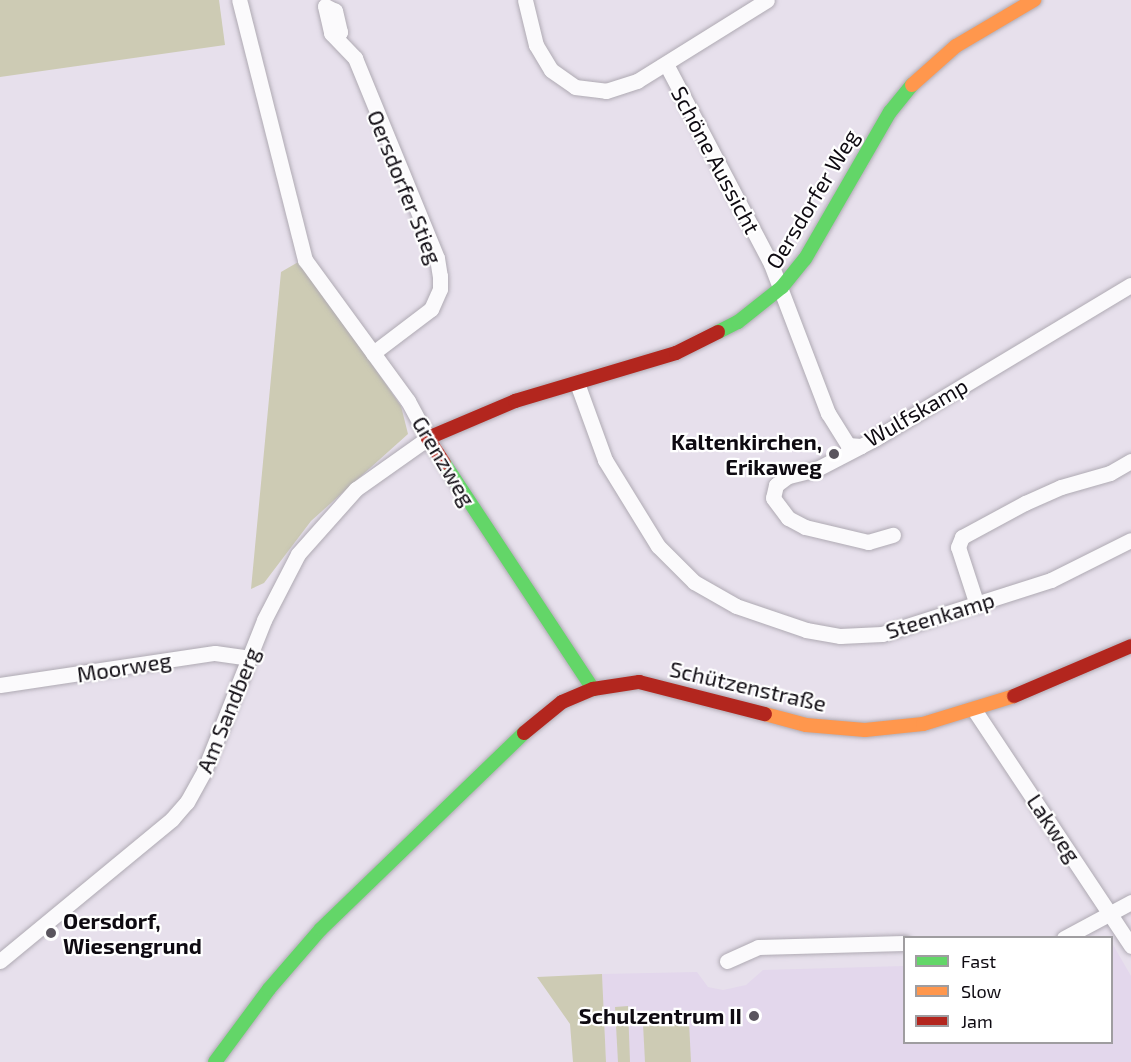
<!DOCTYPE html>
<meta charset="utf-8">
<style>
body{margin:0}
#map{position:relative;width:1131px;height:1062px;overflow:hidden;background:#e7e0ec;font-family:"Exo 2",sans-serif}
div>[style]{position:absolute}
.built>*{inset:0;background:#e3d7ec}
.green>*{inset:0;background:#cdcbb4}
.roads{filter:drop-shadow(0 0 2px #afaab3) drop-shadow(0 0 2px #afaab3)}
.street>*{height:15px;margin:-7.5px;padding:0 7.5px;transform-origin:7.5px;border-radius:7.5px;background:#fbfafc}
.fast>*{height:14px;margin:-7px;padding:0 7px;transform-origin:7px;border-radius:7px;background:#63d668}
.slow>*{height:14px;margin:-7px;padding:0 7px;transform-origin:7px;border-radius:7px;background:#ff974d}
.jam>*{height:14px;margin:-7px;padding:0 7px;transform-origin:7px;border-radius:7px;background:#b3261e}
.dots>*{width:16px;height:16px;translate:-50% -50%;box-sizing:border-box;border:3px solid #fff;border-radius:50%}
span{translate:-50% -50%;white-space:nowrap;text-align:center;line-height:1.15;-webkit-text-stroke:4.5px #fff;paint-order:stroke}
.street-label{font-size:22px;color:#0e0a11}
.poi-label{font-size:22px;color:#0e0a11;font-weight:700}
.right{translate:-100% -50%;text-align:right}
.left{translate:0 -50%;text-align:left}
.legend{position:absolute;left:903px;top:936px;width:210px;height:108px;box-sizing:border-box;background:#fff;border:2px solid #9f9da0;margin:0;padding:8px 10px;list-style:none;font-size:18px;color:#0e0a11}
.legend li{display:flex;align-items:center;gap:12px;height:30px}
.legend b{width:30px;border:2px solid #9f9da0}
</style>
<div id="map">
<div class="built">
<div style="clip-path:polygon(1112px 943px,1131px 976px,1131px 1062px,606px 1062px,602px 974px,697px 972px,708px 987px,723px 990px,746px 985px,763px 970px,904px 966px,904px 1042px,1112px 1042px)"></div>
</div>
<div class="green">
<div style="clip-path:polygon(0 0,219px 0,225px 45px,0 77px)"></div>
<div style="clip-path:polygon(300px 261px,401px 406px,408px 434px,311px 521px,264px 583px,251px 589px,281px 272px)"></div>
<div style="clip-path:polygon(602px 974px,606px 1062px,573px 1062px,570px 1024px,537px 977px)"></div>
<div style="clip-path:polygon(628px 1006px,630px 1062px,618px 1062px,615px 1007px)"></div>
<div style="clip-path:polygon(689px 1022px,691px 1062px,645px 1062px,643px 1024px)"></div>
</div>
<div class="roads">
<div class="street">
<div style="left:525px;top:0;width:46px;rotate:76.3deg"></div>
<div style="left:536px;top:45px;width:29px;rotate:59deg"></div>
<div style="left:551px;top:70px;width:29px;rotate:35deg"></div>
<div style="left:575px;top:87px;width:31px;rotate:7deg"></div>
<div style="left:606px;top:91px;width:33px;rotate:-18deg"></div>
<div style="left:637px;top:81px;width:153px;rotate:-31.9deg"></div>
<div style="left:337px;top:36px;width:5px;rotate:-53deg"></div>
<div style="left:340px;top:32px;width:22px;rotate:-103deg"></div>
<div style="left:335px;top:11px;width:11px;rotate:-153deg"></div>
<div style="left:325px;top:6px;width:28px;rotate:77deg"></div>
<div style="left:331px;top:33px;width:35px;rotate:46deg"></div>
<div style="left:355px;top:58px;width:216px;rotate:67.7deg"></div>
<div style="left:437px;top:258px;width:18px;rotate:81deg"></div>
<div style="left:440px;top:276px;width:13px;rotate:90deg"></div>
<div style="left:440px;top:289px;width:22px;rotate:114deg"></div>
<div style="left:431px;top:309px;width:73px;rotate:142.8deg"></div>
<div style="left:666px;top:64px;width:226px;rotate:62.3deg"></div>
<div style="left:771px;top:264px;width:160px;rotate:69.1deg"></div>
<div style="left:828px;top:413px;width:38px;rotate:58deg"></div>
<div style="left:848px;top:445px;width:13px;rotate:4deg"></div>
<div style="left:861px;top:446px;width:17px;rotate:-28deg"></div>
<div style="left:876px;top:438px;width:297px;rotate:-31deg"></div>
<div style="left:577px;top:383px;width:82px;rotate:70deg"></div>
<div style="left:605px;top:460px;width:101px;rotate:58.4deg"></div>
<div style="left:658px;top:546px;width:51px;rotate:45deg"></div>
<div style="left:694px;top:582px;width:48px;rotate:29.7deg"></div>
<div style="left:736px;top:606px;width:74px;rotate:18.9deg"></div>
<div style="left:806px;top:630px;width:35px;rotate:10deg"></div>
<div style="left:840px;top:636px;width:42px;rotate:-2.7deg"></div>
<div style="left:882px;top:634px;width:177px;rotate:-17.7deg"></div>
<div style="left:1051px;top:580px;width:89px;rotate:-26.6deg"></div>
<div style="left:861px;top:446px;width:50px;rotate:152.4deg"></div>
<div style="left:817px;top:469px;width:30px;rotate:166deg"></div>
<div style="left:788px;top:476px;width:15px;rotate:143deg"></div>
<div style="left:776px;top:485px;width:13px;rotate:103deg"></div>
<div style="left:773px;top:498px;width:25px;rotate:53deg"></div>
<div style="left:788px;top:518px;width:19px;rotate:28deg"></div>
<div style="left:805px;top:527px;width:65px;rotate:13.4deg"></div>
<div style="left:868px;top:542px;width:26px;rotate:-16deg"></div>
<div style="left:977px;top:605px;width:61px;rotate:-108.1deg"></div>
<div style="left:958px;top:547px;width:11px;rotate:-68deg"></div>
<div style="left:962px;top:537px;width:72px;rotate:-28.4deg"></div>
<div style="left:1025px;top:503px;width:39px;rotate:-24deg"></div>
<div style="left:1061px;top:487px;width:51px;rotate:-15.9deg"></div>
<div style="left:1110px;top:473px;width:24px;rotate:-30deg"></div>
<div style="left:0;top:685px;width:217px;rotate:-8.5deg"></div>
<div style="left:215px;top:653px;width:34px;rotate:8deg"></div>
<div style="left:975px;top:711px;width:282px;rotate:56.4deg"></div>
<div style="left:1064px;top:938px;width:76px;rotate:-28.2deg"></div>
<div style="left:0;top:961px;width:223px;rotate:-39.5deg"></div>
<div style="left:172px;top:819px;width:23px;rotate:-49deg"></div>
<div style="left:187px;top:802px;width:35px;rotate:-61deg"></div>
<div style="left:204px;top:771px;width:162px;rotate:-68.3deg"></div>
<div style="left:264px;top:620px;width:74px;rotate:-62.7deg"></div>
<div style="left:298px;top:554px;width:87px;rotate:-48.3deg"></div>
<div style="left:356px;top:489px;width:88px;rotate:-35.3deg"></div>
<div style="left:428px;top:438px;width:42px;rotate:-118.4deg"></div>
<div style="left:408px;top:401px;width:175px;rotate:-126.1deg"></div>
<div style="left:305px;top:260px;width:268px;rotate:-104.2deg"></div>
<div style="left:727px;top:961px;width:34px;rotate:-24deg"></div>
<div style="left:758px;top:947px;width:146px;rotate:-1.6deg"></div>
</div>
<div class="fast">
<div style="left:718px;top:332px;width:22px;rotate:-27deg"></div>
<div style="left:738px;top:322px;width:56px;rotate:-38.5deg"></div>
<div style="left:782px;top:287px;width:36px;rotate:-51deg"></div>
<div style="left:805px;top:259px;width:170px;rotate:-60deg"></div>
<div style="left:890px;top:112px;width:35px;rotate:-51deg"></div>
<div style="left:444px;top:463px;width:271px;rotate:56.6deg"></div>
<div style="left:215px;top:1062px;width:91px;rotate:-53.5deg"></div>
<div style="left:269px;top:989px;width:79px;rotate:-49.1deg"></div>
<div style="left:321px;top:929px;width:282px;rotate:-44deg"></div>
</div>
<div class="slow">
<div style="left:912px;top:85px;width:59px;rotate:-41.6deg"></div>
<div style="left:956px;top:46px;width:91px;rotate:-30.5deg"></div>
<div style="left:765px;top:714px;width:42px;rotate:15deg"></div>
<div style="left:806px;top:725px;width:59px;rotate:4.8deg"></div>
<div style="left:865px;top:730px;width:58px;rotate:-5.9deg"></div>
<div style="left:923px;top:724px;width:95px;rotate:-17.1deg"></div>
</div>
<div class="jam">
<div style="left:444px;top:463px;width:30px;rotate:-123deg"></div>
<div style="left:428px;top:438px;width:95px;rotate:-23deg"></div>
<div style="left:515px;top:401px;width:168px;rotate:-16.6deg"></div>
<div style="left:676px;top:353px;width:47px;rotate:-26.6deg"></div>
<div style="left:1014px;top:696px;width:127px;rotate:-23.1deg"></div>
<div style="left:524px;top:733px;width:49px;rotate:-39.2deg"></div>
<div style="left:562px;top:702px;width:34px;rotate:-23deg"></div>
<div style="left:593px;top:689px;width:47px;rotate:-8.7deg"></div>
<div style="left:639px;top:682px;width:130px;rotate:14.3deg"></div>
</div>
</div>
<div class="dots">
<div style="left:834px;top:454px;background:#5a555e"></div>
<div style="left:51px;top:933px;background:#5a555e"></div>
<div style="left:754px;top:1016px;background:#5a555e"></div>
</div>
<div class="street-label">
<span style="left:716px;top:160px;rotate:62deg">Schöne Aussicht</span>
<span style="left:405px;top:187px;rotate:68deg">Oersdorfer Stieg</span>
<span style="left:812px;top:199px;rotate:-59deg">Oersdorfer Weg</span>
<span style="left:916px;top:412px;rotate:-30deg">Wulfskamp</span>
<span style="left:444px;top:461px;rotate:59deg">Grenzweg</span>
<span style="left:940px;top:615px;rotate:-17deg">Steenkamp</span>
<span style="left:124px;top:667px;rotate:-9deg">Moorweg</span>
<span style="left:748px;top:686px;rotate:13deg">Schützenstraße</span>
<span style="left:228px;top:710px;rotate:-68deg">Am Sandberg</span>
<span style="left:1054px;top:828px;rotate:56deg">Lakweg</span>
</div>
<div class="poi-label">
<span class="right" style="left:822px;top:454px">Kaltenkirchen,<br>Erikaweg</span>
<span class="left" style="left:63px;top:933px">Oersdorf,<br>Wiesengrund</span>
<span class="right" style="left:742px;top:1016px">Schulzentrum II</span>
</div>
<ul class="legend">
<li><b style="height:8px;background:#63d668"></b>Fast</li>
<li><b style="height:8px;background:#ff974d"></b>Slow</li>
<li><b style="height:8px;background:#b3261e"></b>Jam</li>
</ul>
</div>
